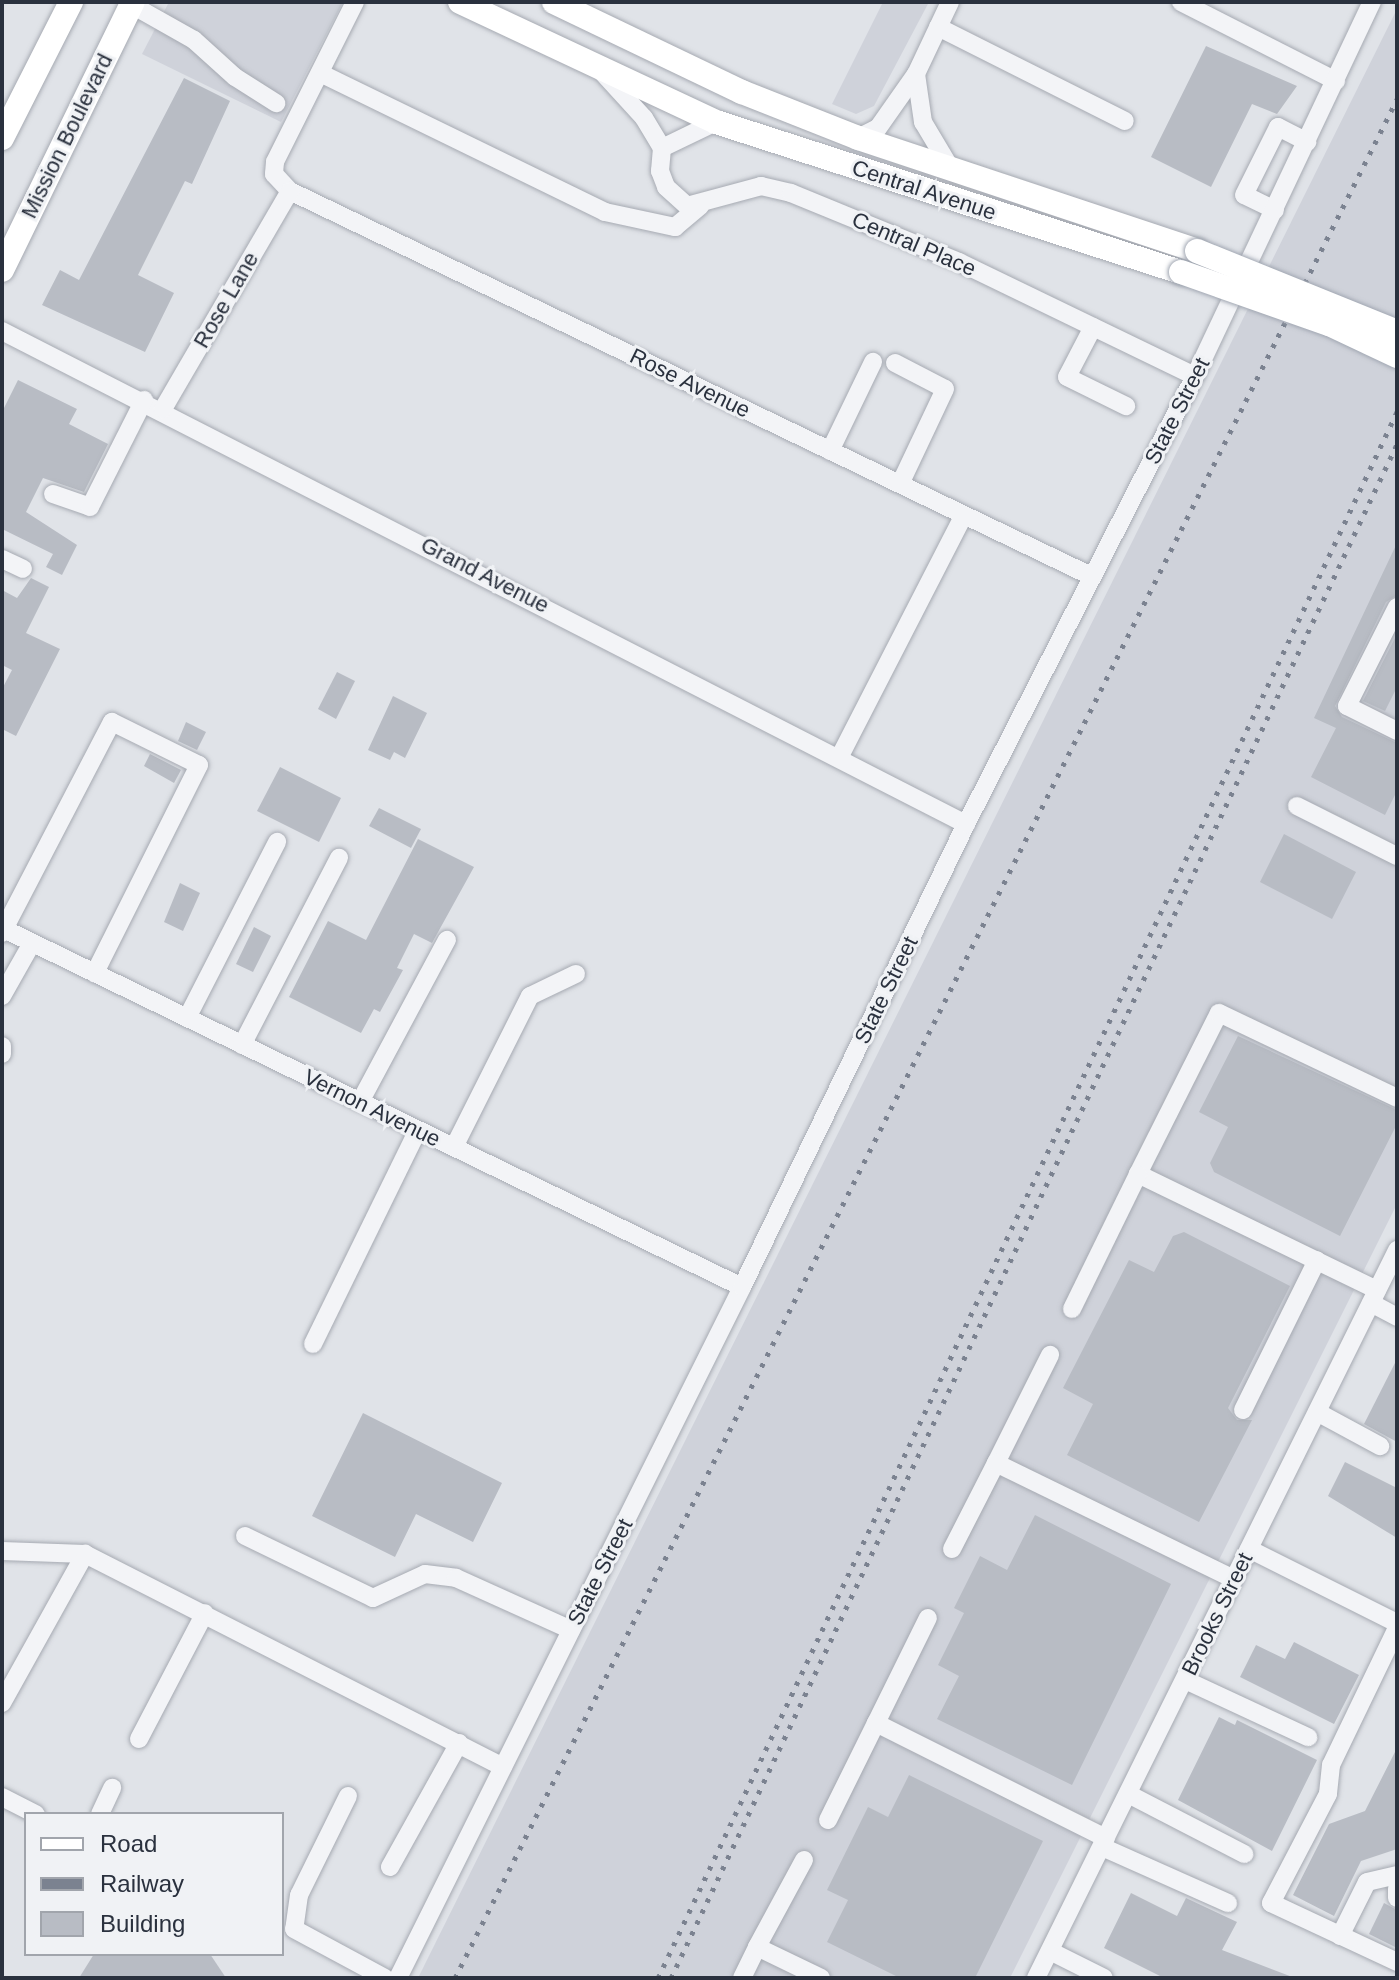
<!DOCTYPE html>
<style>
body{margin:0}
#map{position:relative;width:1399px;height:1980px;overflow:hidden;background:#e0e3e8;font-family:Arial,sans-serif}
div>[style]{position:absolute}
.built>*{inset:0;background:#cfd2da}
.building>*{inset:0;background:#b8bcc4}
.roads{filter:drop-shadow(0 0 2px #a6aab2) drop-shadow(0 0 2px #a6aab2)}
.minor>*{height:18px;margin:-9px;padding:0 9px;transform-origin:9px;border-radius:9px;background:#f3f4f7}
.major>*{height:24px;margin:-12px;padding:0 12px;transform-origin:12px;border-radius:12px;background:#fff}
.rail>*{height:5px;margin-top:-2.5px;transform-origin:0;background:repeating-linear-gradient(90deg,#7b8290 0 4px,transparent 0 12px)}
.bridges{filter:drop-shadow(0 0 2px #a1a7b2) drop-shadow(0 0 2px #a1a7b2)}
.major-bridge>*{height:24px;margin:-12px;padding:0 12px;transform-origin:12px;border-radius:12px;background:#fff}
span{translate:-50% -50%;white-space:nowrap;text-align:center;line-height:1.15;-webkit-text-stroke:6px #f0f2f5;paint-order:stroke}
.street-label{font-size:22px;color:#2a313e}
.frame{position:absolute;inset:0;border:4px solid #2a313e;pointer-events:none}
.legend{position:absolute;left:24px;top:1812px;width:260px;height:144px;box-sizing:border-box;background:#f0f2f5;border:2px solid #a1a5ac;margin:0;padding:10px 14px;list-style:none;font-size:24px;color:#2a313e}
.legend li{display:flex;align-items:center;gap:16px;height:40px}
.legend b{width:40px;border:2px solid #a1a5ac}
</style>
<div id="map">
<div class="built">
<div style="clip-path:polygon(169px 2px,343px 2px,281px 122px,142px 54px)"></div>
<div style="clip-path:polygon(883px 2px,929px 2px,874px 106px,856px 114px,832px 104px)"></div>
<div style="clip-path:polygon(1397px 9px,1397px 1204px,1010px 1978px,418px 1978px)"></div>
</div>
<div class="building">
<div style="clip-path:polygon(1206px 46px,1297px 86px,1277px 114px,1252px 104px,1211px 187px,1151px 157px)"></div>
<div style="clip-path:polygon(184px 78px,230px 101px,192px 184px,185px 181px,138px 275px,174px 293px,145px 352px,42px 305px,60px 270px,79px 280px)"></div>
<div style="clip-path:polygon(18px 380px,77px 409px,69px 424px,108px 444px,84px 492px,43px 478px,26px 512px,77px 545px,62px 575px,46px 567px,53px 554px,2px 529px,2px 412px)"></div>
<div style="clip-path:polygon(1397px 543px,1397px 595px,1386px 602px,1335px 706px,1342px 717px,1397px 743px,1397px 791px,1385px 815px,1311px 777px,1336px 728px,1314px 718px)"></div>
<div style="clip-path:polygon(31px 578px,49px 587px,26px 633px,60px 649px,16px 736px,2px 729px,2px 689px,12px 670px,2px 665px,2px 590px,17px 598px)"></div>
<div style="clip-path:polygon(1397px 634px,1397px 687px,1385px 711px,1363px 701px)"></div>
<div style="clip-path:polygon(337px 672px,355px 681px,336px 719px,318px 709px)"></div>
<div style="clip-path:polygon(393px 696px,427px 713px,405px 758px,394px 752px,390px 760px,368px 750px)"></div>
<div style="clip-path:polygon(186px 722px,206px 732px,197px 750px,178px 741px)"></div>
<div style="clip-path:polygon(150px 754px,181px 770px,174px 783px,144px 766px)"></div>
<div style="clip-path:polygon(280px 767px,341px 798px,319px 842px,257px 811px)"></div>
<div style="clip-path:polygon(379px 808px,421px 829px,411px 848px,369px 826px)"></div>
<div style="clip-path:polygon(1284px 834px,1356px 872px,1332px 919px,1260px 882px)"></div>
<div style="clip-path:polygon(418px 839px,474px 867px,432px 943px,414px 934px,397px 968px,403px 970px,380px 1012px,374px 1009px,361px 1033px,289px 997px,328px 921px,366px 940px)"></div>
<div style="clip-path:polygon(180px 883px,200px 893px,183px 931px,164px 922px)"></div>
<div style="clip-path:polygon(254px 927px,271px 936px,253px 972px,236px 964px)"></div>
<div style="clip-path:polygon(1238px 1036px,1397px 1110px,1397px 1124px,1340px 1236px,1214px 1172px,1210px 1163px,1228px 1127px,1199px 1112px)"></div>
<div style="clip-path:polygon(1184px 1232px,1290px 1286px,1228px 1408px,1237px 1420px,1252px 1420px,1199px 1522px,1067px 1455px,1093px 1404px,1063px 1388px,1129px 1260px,1154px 1272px,1173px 1236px)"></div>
<div style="clip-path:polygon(1397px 1359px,1397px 1442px,1364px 1424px)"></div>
<div style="clip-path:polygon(363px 1413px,502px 1483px,473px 1542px,416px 1514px,395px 1557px,312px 1516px)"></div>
<div style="clip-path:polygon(1345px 1462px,1397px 1488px,1397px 1538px,1328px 1496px)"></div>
<div style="clip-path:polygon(1035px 1515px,1171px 1584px,1072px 1785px,937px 1719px,959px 1676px,938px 1665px,964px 1613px,954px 1608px,980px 1556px,1007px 1570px)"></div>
<div style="clip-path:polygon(1294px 1642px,1359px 1675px,1334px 1724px,1240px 1677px,1256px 1645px,1285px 1659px)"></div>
<div style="clip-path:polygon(1219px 1717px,1235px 1725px,1237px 1720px,1317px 1760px,1272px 1851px,1178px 1800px)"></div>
<div style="clip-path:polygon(1397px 1748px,1397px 1849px,1361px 1861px,1334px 1916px,1293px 1895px,1329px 1824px,1365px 1811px)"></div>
<div style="clip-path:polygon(909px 1775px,1043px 1841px,975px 1978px,900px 1978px,827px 1942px,848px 1900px,827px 1890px,868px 1807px,888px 1817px)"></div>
<div style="clip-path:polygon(1131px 1893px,1177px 1916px,1186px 1898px,1237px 1922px,1222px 1950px,1295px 1978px,1164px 1978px,1104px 1948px)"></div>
<div style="clip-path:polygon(1384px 1903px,1397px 1910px,1397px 1948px,1369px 1934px)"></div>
<div style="clip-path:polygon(94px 1954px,210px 1954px,226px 1978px,79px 1978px)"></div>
</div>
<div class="roads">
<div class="minor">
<div style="left:355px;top:2px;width:179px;rotate:116.6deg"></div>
<div style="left:275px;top:162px;width:12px;rotate:95deg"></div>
<div style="left:274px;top:174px;width:23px;rotate:47deg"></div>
<div style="left:290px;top:191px;width:889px;rotate:25.67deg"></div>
<div style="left:1181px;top:2px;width:174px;rotate:27deg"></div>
<div style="left:132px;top:5px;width:71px;rotate:29.4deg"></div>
<div style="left:194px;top:40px;width:55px;rotate:42.1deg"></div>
<div style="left:235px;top:77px;width:49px;rotate:32.4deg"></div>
<div style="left:938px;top:27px;width:209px;rotate:26.7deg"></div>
<div style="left:602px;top:72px;width:62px;rotate:47.6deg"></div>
<div style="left:644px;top:118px;width:35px;rotate:59deg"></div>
<div style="left:320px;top:73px;width:317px;rotate:26deg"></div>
<div style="left:605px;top:212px;width:72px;rotate:12.1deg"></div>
<div style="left:675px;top:227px;width:33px;rotate:-40deg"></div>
<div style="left:916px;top:74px;width:49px;rotate:81.7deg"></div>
<div style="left:923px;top:122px;width:55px;rotate:59.2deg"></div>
<div style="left:858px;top:138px;width:22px;rotate:-27deg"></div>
<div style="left:878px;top:128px;width:66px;rotate:-54.9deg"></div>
<div style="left:916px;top:74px;width:80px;rotate:-64.7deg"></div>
<div style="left:662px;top:148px;width:23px;rotate:95deg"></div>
<div style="left:660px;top:171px;width:17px;rotate:69deg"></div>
<div style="left:666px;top:187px;width:28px;rotate:42deg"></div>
<div style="left:687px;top:206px;width:77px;rotate:-15.1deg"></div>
<div style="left:761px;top:186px;width:31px;rotate:13deg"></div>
<div style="left:791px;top:193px;width:182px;rotate:22.3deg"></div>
<div style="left:959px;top:262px;width:262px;rotate:25.8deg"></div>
<div style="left:662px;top:148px;width:60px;rotate:-25.7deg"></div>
<div style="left:1275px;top:210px;width:34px;rotate:-154deg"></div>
<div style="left:1244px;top:195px;width:76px;rotate:-63.4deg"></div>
<div style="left:1278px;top:127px;width:33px;rotate:27deg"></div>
<div style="left:1093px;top:327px;width:56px;rotate:117.5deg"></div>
<div style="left:1067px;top:377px;width:66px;rotate:26.2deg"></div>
<div style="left:2px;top:331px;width:1083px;rotate:27.09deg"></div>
<div style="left:895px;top:363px;width:56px;rotate:27.5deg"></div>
<div style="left:945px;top:389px;width:105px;rotate:115.3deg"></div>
<div style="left:163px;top:409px;width:252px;rotate:-59.8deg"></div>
<div style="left:830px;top:451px;width:99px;rotate:-64.2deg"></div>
<div style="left:53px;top:494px;width:39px;rotate:19deg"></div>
<div style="left:90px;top:507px;width:120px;rotate:-63.2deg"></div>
<div style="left:2px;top:559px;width:23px;rotate:25deg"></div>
<div style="left:1397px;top:607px;width:111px;rotate:116.8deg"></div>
<div style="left:1347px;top:706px;width:56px;rotate:26.6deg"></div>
<div style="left:839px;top:758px;width:273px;rotate:-62.8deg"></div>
<div style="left:1297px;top:806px;width:112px;rotate:26.6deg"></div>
<div style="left:2px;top:928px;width:822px;rotate:25.88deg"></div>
<div style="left:2px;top:933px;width:238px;rotate:-62.5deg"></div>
<div style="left:112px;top:722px;width:97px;rotate:26.3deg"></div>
<div style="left:199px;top:765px;width:233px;rotate:116.6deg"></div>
<div style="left:2px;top:996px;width:61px;rotate:-60.5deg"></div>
<div style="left:187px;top:1018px;width:198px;rotate:-62.9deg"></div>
<div style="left:242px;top:1045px;width:211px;rotate:-62.6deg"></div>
<div style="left:2px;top:1046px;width:8px;rotate:90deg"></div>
<div style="left:360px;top:1102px;width:184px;rotate:-61.8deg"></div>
<div style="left:454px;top:1147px;width:169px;rotate:-63.3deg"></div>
<div style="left:530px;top:996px;width:51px;rotate:-25.6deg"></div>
<div style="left:1377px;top:1290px;width:266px;rotate:-154.1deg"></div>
<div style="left:1138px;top:1174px;width:180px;rotate:-63.3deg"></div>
<div style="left:1219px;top:1013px;width:197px;rotate:25.5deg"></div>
<div style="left:1371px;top:1303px;width:30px;rotate:28deg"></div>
<div style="left:1072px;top:1309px;width:150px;rotate:-63.9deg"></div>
<div style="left:313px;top:1344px;width:238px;rotate:-63.9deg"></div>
<div style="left:1243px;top:1410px;width:167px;rotate:-63.7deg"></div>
<div style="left:1317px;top:1412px;width:72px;rotate:28.4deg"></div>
<div style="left:996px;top:1463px;width:121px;rotate:-63.4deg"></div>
<div style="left:245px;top:1536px;width:142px;rotate:25.8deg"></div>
<div style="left:373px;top:1598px;width:57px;rotate:-24.8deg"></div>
<div style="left:425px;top:1574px;width:31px;rotate:7deg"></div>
<div style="left:456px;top:1578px;width:126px;rotate:24.3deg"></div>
<div style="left:952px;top:1549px;width:97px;rotate:-62.9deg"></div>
<div style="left:996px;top:1463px;width:265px;rotate:26deg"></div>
<div style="left:1249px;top:1549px;width:165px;rotate:26.6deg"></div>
<div style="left:2px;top:1551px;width:83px;rotate:2.1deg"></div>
<div style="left:1397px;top:1628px;width:152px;rotate:115.7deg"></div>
<div style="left:1331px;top:1765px;width:29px;rotate:96deg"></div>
<div style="left:1328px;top:1794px;width:123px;rotate:117.6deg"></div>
<div style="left:1271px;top:1903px;width:139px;rotate:25.1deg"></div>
<div style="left:1185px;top:1680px;width:136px;rotate:24.9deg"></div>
<div style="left:2px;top:1703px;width:171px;rotate:-60.9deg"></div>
<div style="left:85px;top:1554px;width:469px;rotate:27deg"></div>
<div style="left:876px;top:1723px;width:117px;rotate:-63.7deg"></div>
<div style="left:139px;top:1739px;width:142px;rotate:-62.4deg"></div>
<div style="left:1128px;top:1794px;width:131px;rotate:27.3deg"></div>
<div style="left:348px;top:1796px;width:110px;rotate:116.3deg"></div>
<div style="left:299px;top:1895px;width:34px;rotate:98deg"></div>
<div style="left:294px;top:1929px;width:103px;rotate:28.3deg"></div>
<div style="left:2px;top:1797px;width:38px;rotate:27deg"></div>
<div style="left:100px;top:1814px;width:29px;rotate:-65deg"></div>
<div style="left:828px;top:1820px;width:108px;rotate:-63.7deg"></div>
<div style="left:876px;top:1723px;width:257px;rotate:26.6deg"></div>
<div style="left:1102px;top:1847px;width:138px;rotate:24deg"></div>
<div style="left:804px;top:1860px;width:99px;rotate:118.4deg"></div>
<div style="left:757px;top:1947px;width:71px;rotate:25.8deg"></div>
<div style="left:390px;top:1867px;width:142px;rotate:-60.9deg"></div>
<div style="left:1397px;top:1889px;width:9px;rotate:90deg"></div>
<div style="left:1340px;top:1936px;width:60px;rotate:-63.4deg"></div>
<div style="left:1367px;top:1882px;width:31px;rotate:-13deg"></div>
<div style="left:1050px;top:1951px;width:60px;rotate:26.6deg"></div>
<div style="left:398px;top:1978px;width:772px;rotate:-63.53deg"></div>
<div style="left:742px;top:1287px;width:514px;rotate:-64.18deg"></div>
<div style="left:966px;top:824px;width:503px;rotate:-62.93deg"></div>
<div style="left:1195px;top:376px;width:414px;rotate:-64.7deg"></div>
<div style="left:742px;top:1978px;width:34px;rotate:-64deg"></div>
<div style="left:1036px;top:1978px;width:813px;rotate:-63.62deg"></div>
</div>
<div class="major">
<div style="left:460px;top:2px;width:283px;rotate:25.1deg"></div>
<div style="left:716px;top:122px;width:489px;rotate:17.9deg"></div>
<div style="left:554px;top:2px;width:208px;rotate:25.6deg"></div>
<div style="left:742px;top:92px;width:125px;rotate:21.6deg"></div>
<div style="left:858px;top:138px;width:357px;rotate:18.4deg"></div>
<div style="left:2px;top:138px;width:153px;rotate:-63.1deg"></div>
<div style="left:2px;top:270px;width:298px;rotate:-64deg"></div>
</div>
</div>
<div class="rail">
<div style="left:455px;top:1978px;width:2102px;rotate:-63.37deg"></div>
<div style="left:658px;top:1978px;width:1732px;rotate:-64.74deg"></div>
<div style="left:671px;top:1978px;width:1697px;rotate:-64.67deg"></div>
</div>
<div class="bridges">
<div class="major-bridge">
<div style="left:1197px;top:251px;width:216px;rotate:22deg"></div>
<div style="left:1181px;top:272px;width:157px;rotate:19.4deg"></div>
<div style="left:1329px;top:324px;width:75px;rotate:25.2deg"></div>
</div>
</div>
<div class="street-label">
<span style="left:67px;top:136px;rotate:-64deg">Mission Boulevard</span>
<span style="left:924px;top:190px;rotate:18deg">Central Avenue</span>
<span style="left:914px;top:244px;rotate:23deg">Central Place</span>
<span style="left:226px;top:300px;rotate:-60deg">Rose Lane</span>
<span style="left:690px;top:383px;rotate:26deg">Rose Avenue</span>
<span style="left:1177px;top:411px;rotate:-63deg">State Street</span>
<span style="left:485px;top:575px;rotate:27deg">Grand Avenue</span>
<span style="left:886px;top:990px;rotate:-64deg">State Street</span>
<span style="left:372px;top:1108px;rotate:26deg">Vernon Avenue</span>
<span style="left:600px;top:1572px;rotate:-63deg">State Street</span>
<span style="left:1217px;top:1614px;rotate:-64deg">Brooks Street</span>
</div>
<div class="frame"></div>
<ul class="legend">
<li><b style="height:10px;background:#fff"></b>Road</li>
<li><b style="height:10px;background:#7b8290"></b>Railway</li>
<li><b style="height:22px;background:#b8bcc4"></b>Building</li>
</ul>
</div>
